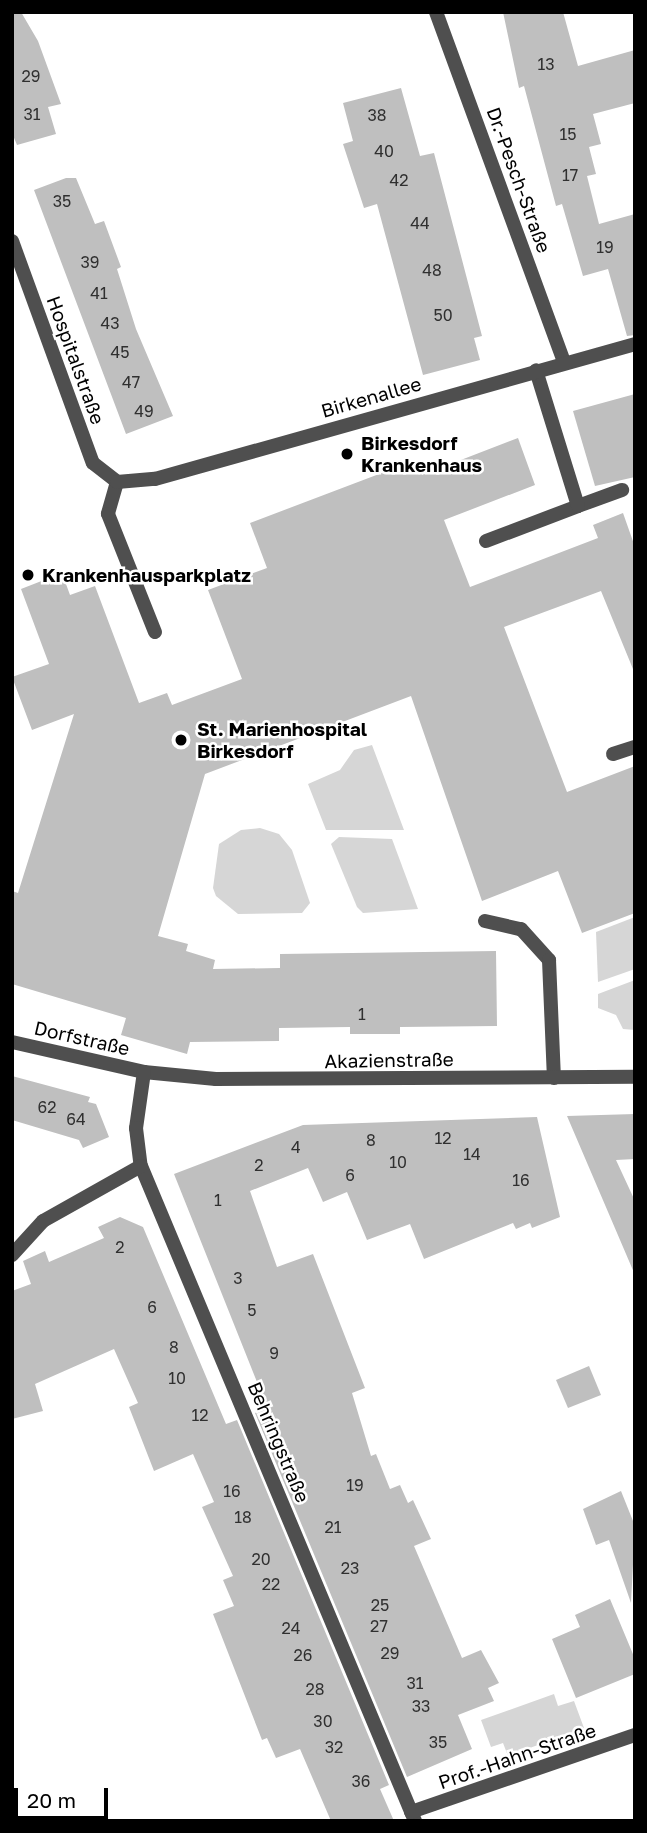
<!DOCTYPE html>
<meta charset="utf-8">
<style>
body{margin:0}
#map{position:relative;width:647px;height:1833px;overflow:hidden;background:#fff;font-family:"Golos Text",sans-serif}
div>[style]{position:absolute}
.green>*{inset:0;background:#d6d6d6}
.building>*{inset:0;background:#bfbfbf}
.lane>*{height:14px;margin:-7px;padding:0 7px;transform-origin:7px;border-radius:7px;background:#4f4f4f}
.street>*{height:14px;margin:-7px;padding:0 7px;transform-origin:7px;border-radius:7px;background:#4f4f4f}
.dots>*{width:19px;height:19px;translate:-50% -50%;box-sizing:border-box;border:4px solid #fff;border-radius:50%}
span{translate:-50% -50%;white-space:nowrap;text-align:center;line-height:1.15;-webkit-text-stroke:5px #fff;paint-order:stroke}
.number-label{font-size:16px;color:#303030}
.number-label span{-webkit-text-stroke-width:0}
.street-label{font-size:19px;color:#000}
.poi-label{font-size:19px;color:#000;font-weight:700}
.left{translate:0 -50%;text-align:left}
.frame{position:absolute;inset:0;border:14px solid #000;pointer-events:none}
.scale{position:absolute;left:14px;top:1788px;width:94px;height:32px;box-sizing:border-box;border:4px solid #000;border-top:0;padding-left:9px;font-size:21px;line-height:24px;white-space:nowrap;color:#000;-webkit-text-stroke:5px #fff;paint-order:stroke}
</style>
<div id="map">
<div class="green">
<div style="clip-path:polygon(372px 745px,404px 830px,326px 830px,308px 784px,340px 770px,354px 750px)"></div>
<div style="clip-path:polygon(260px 828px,279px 834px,292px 850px,310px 903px,302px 913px,238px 914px,216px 896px,213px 888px,219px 844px,241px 830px)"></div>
<div style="clip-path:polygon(339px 837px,392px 839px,418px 909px,363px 913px,357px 907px,331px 844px)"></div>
<div style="clip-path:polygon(635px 917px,635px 969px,598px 982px,596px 932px)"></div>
<div style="clip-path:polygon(635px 980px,635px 1030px,623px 1029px,616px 1015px,598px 1008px,598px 994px)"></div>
<div style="clip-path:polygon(554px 1694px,558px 1706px,574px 1701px,584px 1728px,508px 1756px,503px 1743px,491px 1747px,481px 1720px)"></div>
</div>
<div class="building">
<div style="clip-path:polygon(12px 12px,21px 12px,38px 41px,61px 104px,48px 107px,56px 134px,17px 145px,12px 133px)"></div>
<div style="clip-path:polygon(503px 12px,563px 12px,578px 66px,635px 50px,635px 103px,593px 114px,601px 144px,589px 147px,596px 174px,587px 176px,599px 224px,635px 214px,635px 335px,627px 336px,608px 269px,583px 276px,562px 204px,556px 206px,524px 86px,519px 88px)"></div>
<div style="clip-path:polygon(401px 88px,420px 156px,434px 153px,482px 336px,474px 338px,480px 360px,423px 375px,377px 204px,364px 208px,343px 144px,353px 141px,343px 103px)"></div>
<div style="clip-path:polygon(66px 178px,76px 178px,95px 224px,104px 221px,121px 267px,117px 269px,136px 329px,173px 416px,126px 434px,34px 190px)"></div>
<div style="clip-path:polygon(635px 394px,635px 477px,595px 486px,573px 411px)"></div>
<div style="clip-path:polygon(518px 438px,535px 485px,444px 520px,470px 587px,598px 538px,593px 525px,623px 513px,635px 547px,635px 674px,601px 591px,504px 627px,567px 792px,635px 766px,635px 913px,582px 933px,558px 871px,482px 901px,411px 696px,205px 774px,158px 936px,188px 944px,186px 951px,215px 960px,213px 969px,280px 968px,280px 954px,496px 951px,497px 1026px,400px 1027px,400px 1034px,350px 1034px,350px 1027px,279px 1028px,279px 1041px,190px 1042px,187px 1054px,121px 1035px,126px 1018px,12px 984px,12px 891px,18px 893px,74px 714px,32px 730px,12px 677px,49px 664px,21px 589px,62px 573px,70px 595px,95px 586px,139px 703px,167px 693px,172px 705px,242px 679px,208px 590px,267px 568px,250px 523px,416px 460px,422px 475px)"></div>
<div style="clip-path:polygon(12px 1076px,90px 1097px,88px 1102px,96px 1104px,109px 1137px,83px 1148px,79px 1140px,12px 1120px)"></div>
<div style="clip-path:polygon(635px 1114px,635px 1159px,616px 1160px,635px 1201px,635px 1275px,567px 1116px)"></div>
<div style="clip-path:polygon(537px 1117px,560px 1217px,532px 1228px,530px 1223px,516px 1229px,513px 1223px,424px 1259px,410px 1224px,367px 1240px,347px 1192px,323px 1202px,308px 1168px,250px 1191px,277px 1267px,313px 1254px,365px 1388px,352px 1393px,371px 1456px,376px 1454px,390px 1489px,400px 1485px,408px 1503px,413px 1500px,431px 1539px,414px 1546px,462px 1658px,481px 1650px,499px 1683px,488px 1688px,494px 1701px,458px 1715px,472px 1749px,407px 1777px,255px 1413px,267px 1407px,174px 1174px,303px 1125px)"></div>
<div style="clip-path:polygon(120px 1217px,143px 1227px,226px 1424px,237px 1420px,389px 1785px,380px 1789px,394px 1821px,331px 1821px,300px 1749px,276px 1758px,267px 1738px,262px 1740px,213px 1614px,234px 1606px,223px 1580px,233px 1576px,202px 1507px,214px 1502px,193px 1454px,154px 1471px,129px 1407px,138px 1403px,114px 1349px,35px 1384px,43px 1411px,12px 1419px,12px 1291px,31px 1284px,23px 1261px,45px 1251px,49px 1262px,104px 1238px,98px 1227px)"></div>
<div style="clip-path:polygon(589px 1366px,601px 1395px,568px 1408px,556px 1380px)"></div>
<div style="clip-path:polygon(621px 1491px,635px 1526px,631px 1603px,609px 1540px,596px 1545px,583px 1509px)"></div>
<div style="clip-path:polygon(610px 1599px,635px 1659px,635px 1674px,576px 1698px,552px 1639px,580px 1627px,575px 1615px)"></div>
</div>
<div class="lane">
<div style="left:117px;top:482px;width:33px;rotate:106deg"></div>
<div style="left:108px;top:514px;width:127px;rotate:68.3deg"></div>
<div style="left:578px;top:506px;width:47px;rotate:-20deg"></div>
<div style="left:486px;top:541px;width:98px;rotate:-20.8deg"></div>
<div style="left:578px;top:506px;width:142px;rotate:-107.2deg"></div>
<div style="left:613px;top:754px;width:23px;rotate:-18deg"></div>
<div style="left:485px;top:921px;width:37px;rotate:13deg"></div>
<div style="left:521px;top:929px;width:42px;rotate:47.9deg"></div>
<div style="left:549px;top:960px;width:118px;rotate:87.6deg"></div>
</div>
<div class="street">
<div style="left:436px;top:12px;width:373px;rotate:69.9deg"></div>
<div style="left:12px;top:241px;width:236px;rotate:70deg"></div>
<div style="left:93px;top:463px;width:31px;rotate:38deg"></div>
<div style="left:117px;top:482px;width:38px;rotate:-5deg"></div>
<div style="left:155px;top:479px;width:499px;rotate:-15.7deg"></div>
<div style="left:12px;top:1042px;width:135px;rotate:12.8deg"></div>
<div style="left:144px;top:1072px;width:72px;rotate:5.6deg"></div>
<div style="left:216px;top:1079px;width:419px;rotate:-0.3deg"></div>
<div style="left:144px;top:1072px;width:57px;rotate:98.1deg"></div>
<div style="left:136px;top:1128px;width:38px;rotate:83deg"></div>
<div style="left:141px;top:1166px;width:710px;rotate:67.3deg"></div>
<div style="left:12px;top:1255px;width:46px;rotate:-47.6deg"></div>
<div style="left:43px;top:1221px;width:112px;rotate:-29.3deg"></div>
<div style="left:411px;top:1812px;width:237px;rotate:-19deg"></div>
</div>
<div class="dots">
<div style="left:347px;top:454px;background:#000"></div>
<div style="left:28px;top:575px;background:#000"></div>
<div style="left:181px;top:740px;background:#000"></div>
</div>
<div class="number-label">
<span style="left:546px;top:64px">13</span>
<span style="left:31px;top:76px">29</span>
<span style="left:32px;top:114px">31</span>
<span style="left:377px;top:115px">38</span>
<span style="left:568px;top:134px">15</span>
<span style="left:384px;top:151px">40</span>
<span style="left:570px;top:175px">17</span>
<span style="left:399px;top:180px">42</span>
<span style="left:62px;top:201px">35</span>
<span style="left:420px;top:223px">44</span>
<span style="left:605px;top:247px">19</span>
<span style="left:90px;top:262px">39</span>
<span style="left:432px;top:270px">48</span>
<span style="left:99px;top:293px">41</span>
<span style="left:443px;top:315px">50</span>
<span style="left:110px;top:323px">43</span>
<span style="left:120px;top:352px">45</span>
<span style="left:131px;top:382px">47</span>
<span style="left:144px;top:411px">49</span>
<span style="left:362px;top:1014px">1</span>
<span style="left:47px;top:1107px">62</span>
<span style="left:76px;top:1119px">64</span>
<span style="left:443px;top:1138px">12</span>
<span style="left:371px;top:1140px">8</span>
<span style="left:296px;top:1147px">4</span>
<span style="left:472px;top:1154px">14</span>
<span style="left:398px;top:1162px">10</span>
<span style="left:259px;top:1165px">2</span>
<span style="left:350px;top:1175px">6</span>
<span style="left:521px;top:1180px">16</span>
<span style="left:218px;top:1200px">1</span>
<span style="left:120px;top:1247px">2</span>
<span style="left:238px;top:1278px">3</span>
<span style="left:152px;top:1307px">6</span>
<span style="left:252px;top:1310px">5</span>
<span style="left:174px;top:1347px">8</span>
<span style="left:274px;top:1353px">9</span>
<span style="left:177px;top:1378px">10</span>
<span style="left:200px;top:1415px">12</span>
<span style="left:355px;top:1485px">19</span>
<span style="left:232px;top:1491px">16</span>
<span style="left:243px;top:1517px">18</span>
<span style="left:333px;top:1527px">21</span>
<span style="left:261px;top:1559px">20</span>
<span style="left:350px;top:1568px">23</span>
<span style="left:271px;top:1584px">22</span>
<span style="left:380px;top:1605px">25</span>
<span style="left:379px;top:1626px">27</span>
<span style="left:291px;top:1628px">24</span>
<span style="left:390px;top:1653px">29</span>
<span style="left:303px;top:1655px">26</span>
<span style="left:415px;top:1683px">31</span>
<span style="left:315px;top:1689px">28</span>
<span style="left:421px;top:1706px">33</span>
<span style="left:323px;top:1721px">30</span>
<span style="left:438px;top:1742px">35</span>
<span style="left:334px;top:1747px">32</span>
<span style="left:361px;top:1781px">36</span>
</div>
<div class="street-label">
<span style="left:519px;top:180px;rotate:70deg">Dr.-Pesch-Straße</span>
<span style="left:76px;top:360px;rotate:70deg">Hospitalstraße</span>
<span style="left:371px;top:397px;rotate:-16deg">Birkenallee</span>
<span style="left:82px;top:1038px;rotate:13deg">Dorfstraße</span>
<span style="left:389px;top:1060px;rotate:-1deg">Akazienstraße</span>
<span style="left:279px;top:1442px;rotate:67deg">Behringstraße</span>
<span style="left:517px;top:1756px;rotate:-19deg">Prof.-Hahn-Straße</span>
</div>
<div class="poi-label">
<span class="left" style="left:361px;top:454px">Birkesdorf<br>Krankenhaus</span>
<span class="left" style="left:42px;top:575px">Krankenhausparkplatz</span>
<span class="left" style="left:197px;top:740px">St. Marienhospital<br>Birkesdorf</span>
</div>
<div class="frame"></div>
<div class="scale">20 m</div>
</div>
